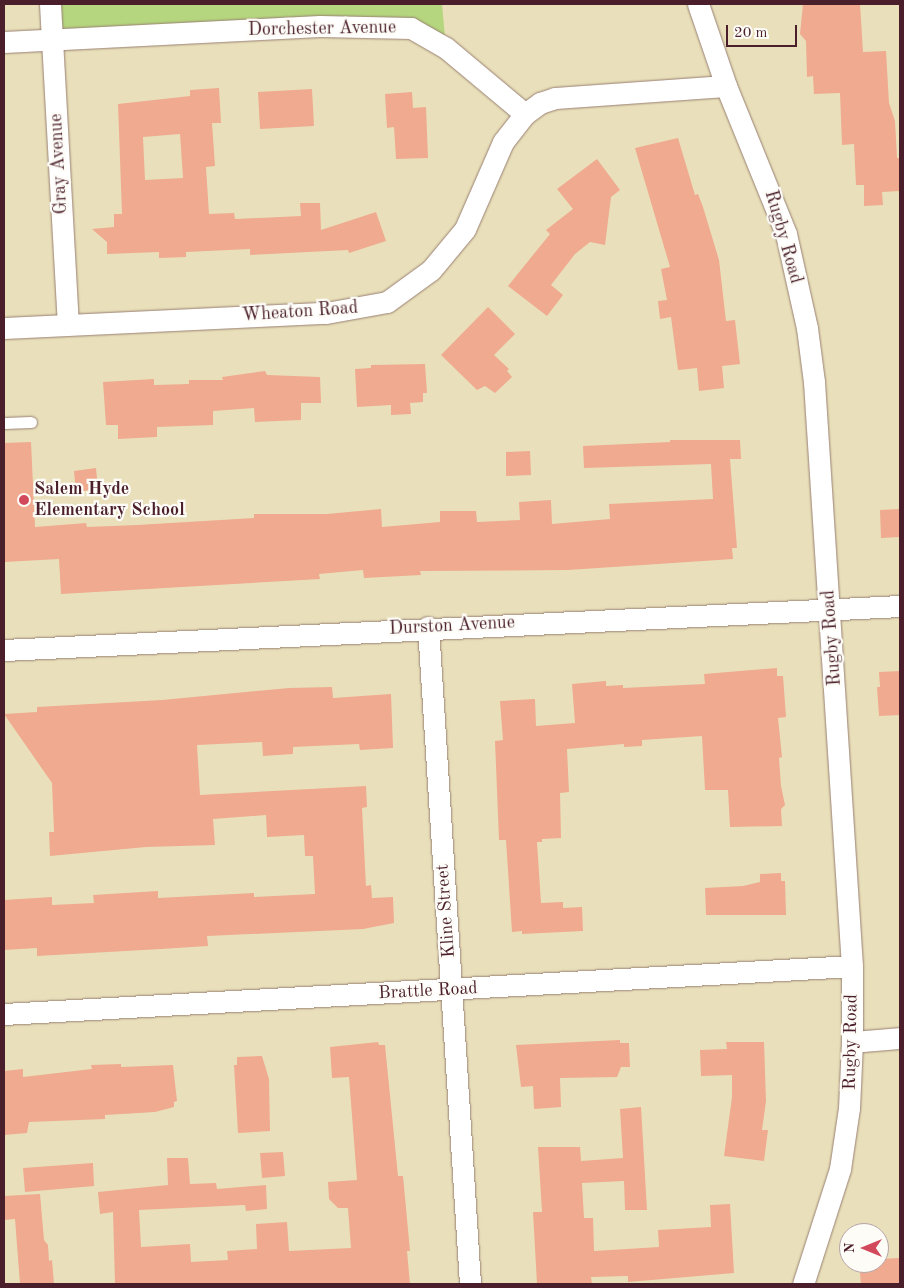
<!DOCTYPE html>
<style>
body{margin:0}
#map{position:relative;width:904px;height:1288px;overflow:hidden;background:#e9e0bb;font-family:"Old Standard TT",serif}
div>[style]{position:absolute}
.green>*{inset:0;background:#b5d67e}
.building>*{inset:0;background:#efaa8f}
.roads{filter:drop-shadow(0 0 1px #9a8073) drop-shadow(0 0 1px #9a8073)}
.service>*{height:11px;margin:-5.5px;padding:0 5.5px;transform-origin:5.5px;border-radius:5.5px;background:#fff}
.minor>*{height:21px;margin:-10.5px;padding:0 10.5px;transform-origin:10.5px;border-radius:10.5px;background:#fff}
.dots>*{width:14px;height:14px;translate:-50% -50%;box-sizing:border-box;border:2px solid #fdfcf7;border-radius:50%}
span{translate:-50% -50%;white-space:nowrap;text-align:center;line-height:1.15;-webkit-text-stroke:4.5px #fdfcf7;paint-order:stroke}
.street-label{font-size:18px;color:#4a1f2b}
.poi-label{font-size:18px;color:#4a1f2b;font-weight:700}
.left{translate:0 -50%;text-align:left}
.frame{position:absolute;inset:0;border:5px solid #4a1f2b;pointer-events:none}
.north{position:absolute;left:839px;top:1223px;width:50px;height:50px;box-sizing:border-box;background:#fdfcf7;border:1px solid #b5a4a5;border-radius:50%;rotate:270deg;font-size:14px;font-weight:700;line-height:20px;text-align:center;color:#4a1f2b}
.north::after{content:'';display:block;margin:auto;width:18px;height:22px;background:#d1495b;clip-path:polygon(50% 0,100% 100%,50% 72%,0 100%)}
.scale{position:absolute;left:726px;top:25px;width:71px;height:22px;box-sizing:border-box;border:2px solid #4a1f2b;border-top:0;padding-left:6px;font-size:15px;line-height:18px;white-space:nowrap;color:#4a1f2b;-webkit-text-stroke:4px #fdfcf7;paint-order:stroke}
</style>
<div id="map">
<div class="green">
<div style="clip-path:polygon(50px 4px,442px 4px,446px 48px,425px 33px,52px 40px)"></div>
</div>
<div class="building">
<div style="clip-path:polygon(803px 4px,860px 4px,863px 52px,886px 51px,889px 103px,895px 121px,897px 158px,900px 158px,900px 191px,882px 192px,883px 205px,864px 206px,864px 185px,856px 185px,854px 144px,842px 145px,840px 93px,814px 94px,813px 76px,807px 77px,806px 41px,800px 34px)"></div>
<div style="clip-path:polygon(evenodd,219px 88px,221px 123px,212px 123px,215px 166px,206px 167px,209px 214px,234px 213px,235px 219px,301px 216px,300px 203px,320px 203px,321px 230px,376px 212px,386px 241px,349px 253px,348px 250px,250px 255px,250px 249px,186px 252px,186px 257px,159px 258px,159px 252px,107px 254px,107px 242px,92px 229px,114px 227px,114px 214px,122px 214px,118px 104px,190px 96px,190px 90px,219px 88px,180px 134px,183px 178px,145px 180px,143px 137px,180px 134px)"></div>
<div style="clip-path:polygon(312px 89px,314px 126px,260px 129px,258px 92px)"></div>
<div style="clip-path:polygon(412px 92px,413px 108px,426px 107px,428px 158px,396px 159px,394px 127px,387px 128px,385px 94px)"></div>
<div style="clip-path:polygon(678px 138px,695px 195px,698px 194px,703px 207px,719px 260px,726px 321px,735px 320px,740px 364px,722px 366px,724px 388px,699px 391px,697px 368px,678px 370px,671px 317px,660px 319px,658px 301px,667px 300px,661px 269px,670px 267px,635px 148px)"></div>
<div style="clip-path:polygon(597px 159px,620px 190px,611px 197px,605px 245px,590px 242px,575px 254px,551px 285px,563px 295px,547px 316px,508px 286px,550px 234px,546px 230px,573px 209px,557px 189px)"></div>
<div style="clip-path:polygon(488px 307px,515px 334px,494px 355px,509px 369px,507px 371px,512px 377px,495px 393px,485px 386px,477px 390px,441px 355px)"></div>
<div style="clip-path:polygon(425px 364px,427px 393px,423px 393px,423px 402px,410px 403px,411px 414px,391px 415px,391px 405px,357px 407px,355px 369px,371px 368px,371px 365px)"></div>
<div style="clip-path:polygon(265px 371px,267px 375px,320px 377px,321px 403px,301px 403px,301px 420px,255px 422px,254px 408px,213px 411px,213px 425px,157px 427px,157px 437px,118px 439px,118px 425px,106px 425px,103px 382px,154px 379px,154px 385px,189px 384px,189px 380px,223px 380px,222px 377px)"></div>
<div style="clip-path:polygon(670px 440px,740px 440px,741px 459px,730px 459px,737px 548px,732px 548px,733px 559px,568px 570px,420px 571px,421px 575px,364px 578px,363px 570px,319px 574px,320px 579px,61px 594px,59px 559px,4px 562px,4px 443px,31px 442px,35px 527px,86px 523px,87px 527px,137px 525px,254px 518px,254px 514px,327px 514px,381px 509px,382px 527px,440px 522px,440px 511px,476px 511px,477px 522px,520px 520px,519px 502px,551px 500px,552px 524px,610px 519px,609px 504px,713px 499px,711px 464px,584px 468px,583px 446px,670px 442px)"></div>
<div style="clip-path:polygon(530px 451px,531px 475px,506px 476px,506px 452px)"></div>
<div style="clip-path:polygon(96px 468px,98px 489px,76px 492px,74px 471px)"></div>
<div style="clip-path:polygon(900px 509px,900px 537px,881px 538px,880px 510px)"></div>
<div style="clip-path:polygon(777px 668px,777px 676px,783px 676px,786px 717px,778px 718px,782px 757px,779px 758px,781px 786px,785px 805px,781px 809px,782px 826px,730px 827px,728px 790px,705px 790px,702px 736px,642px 740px,642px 746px,624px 747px,624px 744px,567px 749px,569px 792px,560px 793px,561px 838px,542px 839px,542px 842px,537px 842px,541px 903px,563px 902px,563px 908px,582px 907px,583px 931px,522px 934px,522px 931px,512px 932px,506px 840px,499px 840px,495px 741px,503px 740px,500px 701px,535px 699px,536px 726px,575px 723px,572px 684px,606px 681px,606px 686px,623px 685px,623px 688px,705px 684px,704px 674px)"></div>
<div style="clip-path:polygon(900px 671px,900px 715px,879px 716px,877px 687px,880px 687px,879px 672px)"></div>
<div style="clip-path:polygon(332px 687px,333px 698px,391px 694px,393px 748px,360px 750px,359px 744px,293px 747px,293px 754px,263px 756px,262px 742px,197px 745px,200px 795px,366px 786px,367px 807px,362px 808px,366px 886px,371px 885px,372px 898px,393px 897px,394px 923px,363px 929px,207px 936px,208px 946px,161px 949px,37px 956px,37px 948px,4px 950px,4px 900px,52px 897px,52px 905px,94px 903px,93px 895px,158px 891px,158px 898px,254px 893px,254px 897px,315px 894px,313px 856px,305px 856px,304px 835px,267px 837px,266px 815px,213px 819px,215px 845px,146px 847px,50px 856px,49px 832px,54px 832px,52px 783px,4px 714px,37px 712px,37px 707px,162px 700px,289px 688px)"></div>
<div style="clip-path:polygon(781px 873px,781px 881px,785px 881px,786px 915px,706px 915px,705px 888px,743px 886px,760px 882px,760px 874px)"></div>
<div style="clip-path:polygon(620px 1040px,620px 1043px,629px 1043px,630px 1067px,621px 1067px,617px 1077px,560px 1078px,561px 1107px,534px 1109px,533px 1086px,521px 1087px,516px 1045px)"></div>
<div style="clip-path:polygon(378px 1042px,379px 1045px,385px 1045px,398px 1176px,403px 1176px,410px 1251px,407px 1251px,410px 1284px,115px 1284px,113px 1212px,100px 1214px,98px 1192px,168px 1185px,167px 1158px,188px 1158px,190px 1184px,216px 1183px,217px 1189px,266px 1185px,267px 1209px,246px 1211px,245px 1205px,139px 1210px,141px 1247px,190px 1244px,191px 1262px,228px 1260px,227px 1251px,257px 1249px,256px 1224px,287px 1222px,289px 1251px,351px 1248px,348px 1208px,338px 1208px,329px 1199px,328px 1182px,357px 1180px,349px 1077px,332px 1078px,330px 1047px)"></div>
<div style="clip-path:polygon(726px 1042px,764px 1042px,766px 1101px,762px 1130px,768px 1130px,764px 1161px,724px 1156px,732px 1097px,732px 1075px,701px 1076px,700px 1050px,727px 1049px)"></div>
<div style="clip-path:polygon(262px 1056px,269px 1079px,270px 1131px,238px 1133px,234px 1065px,237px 1065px,237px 1057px)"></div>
<div style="clip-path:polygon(121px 1064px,121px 1067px,173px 1065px,177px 1101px,174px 1102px,174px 1107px,155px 1112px,105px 1115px,105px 1119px,29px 1122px,27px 1133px,4px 1135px,4px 1071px,23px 1069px,23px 1077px,92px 1069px,91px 1065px)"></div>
<div style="clip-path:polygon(641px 1107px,647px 1210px,625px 1210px,624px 1181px,582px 1183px,584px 1218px,593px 1218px,594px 1251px,659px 1247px,658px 1230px,711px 1227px,710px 1205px,730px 1204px,734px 1273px,628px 1282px,628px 1276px,591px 1277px,592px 1284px,537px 1284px,533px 1212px,542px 1212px,538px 1147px,580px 1147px,581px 1161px,623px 1158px,620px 1109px)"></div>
<div style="clip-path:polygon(283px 1152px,285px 1176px,262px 1178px,260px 1153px)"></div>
<div style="clip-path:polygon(93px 1163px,94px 1186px,25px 1192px,23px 1168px)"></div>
<div style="clip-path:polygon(40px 1194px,44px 1240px,48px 1245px,49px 1261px,52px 1260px,54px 1284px,20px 1284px,15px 1219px,4px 1220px,4px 1196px)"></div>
<div style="clip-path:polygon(900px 1258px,900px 1284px,861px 1284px,859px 1263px,879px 1263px,879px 1259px)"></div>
</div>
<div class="roads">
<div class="service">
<div style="left:4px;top:423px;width:27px;rotate:-2deg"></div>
</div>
<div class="minor">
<div style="left:50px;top:4px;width:321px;rotate:86.8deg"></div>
<div style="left:698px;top:4px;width:87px;rotate:71.1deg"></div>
<div style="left:726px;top:86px;width:160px;rotate:67.9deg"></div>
<div style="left:786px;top:234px;width:96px;rotate:77.4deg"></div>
<div style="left:807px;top:328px;width:54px;rotate:82.6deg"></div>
<div style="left:814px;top:382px;width:585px;rotate:86.28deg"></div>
<div style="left:852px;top:966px;width:76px;rotate:90deg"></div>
<div style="left:852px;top:1042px;width:66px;rotate:92.6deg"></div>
<div style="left:849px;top:1108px;width:62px;rotate:98.4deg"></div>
<div style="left:840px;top:1169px;width:121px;rotate:107.8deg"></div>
<div style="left:4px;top:42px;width:316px;rotate:-2.9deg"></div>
<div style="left:320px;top:26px;width:91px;rotate:1.3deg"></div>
<div style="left:411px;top:28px;width:40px;rotate:29.7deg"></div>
<div style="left:446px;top:48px;width:103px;rotate:39.9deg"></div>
<div style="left:4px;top:328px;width:322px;rotate:-2.7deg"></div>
<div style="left:326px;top:313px;width:62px;rotate:-10.2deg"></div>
<div style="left:387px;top:302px;width:54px;rotate:-36deg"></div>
<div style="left:431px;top:270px;width:53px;rotate:-50.3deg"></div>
<div style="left:465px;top:229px;width:95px;rotate:-66.4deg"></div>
<div style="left:503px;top:142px;width:36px;rotate:-52deg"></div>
<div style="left:525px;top:114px;width:19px;rotate:-36deg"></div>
<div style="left:540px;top:103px;width:16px;rotate:-18deg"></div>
<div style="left:555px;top:98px;width:171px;rotate:-4deg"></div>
<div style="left:428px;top:627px;width:658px;rotate:86.34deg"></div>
<div style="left:4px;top:650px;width:897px;rotate:-2.81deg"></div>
<div style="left:4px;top:1014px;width:849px;rotate:-3.24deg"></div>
<div style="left:852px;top:1042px;width:48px;rotate:-4.8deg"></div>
</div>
</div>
<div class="dots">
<div style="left:24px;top:500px;background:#d1495b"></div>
</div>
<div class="street-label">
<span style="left:322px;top:29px;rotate:-1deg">Dorchester Avenue</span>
<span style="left:59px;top:164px;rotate:-93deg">Gray Avenue</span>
<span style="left:783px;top:237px;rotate:74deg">Rugby Road</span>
<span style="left:300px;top:312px;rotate:-4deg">Wheaton Road</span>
<span style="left:452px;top:626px;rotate:-3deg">Durston Avenue</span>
<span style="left:832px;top:638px;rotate:-94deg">Rugby Road</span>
<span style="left:446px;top:911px;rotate:-94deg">Kline Street</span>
<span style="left:428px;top:991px;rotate:-3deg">Brattle Road</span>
<span style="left:851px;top:1042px;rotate:-89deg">Rugby Road</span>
</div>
<div class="poi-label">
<span class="left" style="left:34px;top:500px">Salem Hyde<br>Elementary School</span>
</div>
<div class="frame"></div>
<div class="north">N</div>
<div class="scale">20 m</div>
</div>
